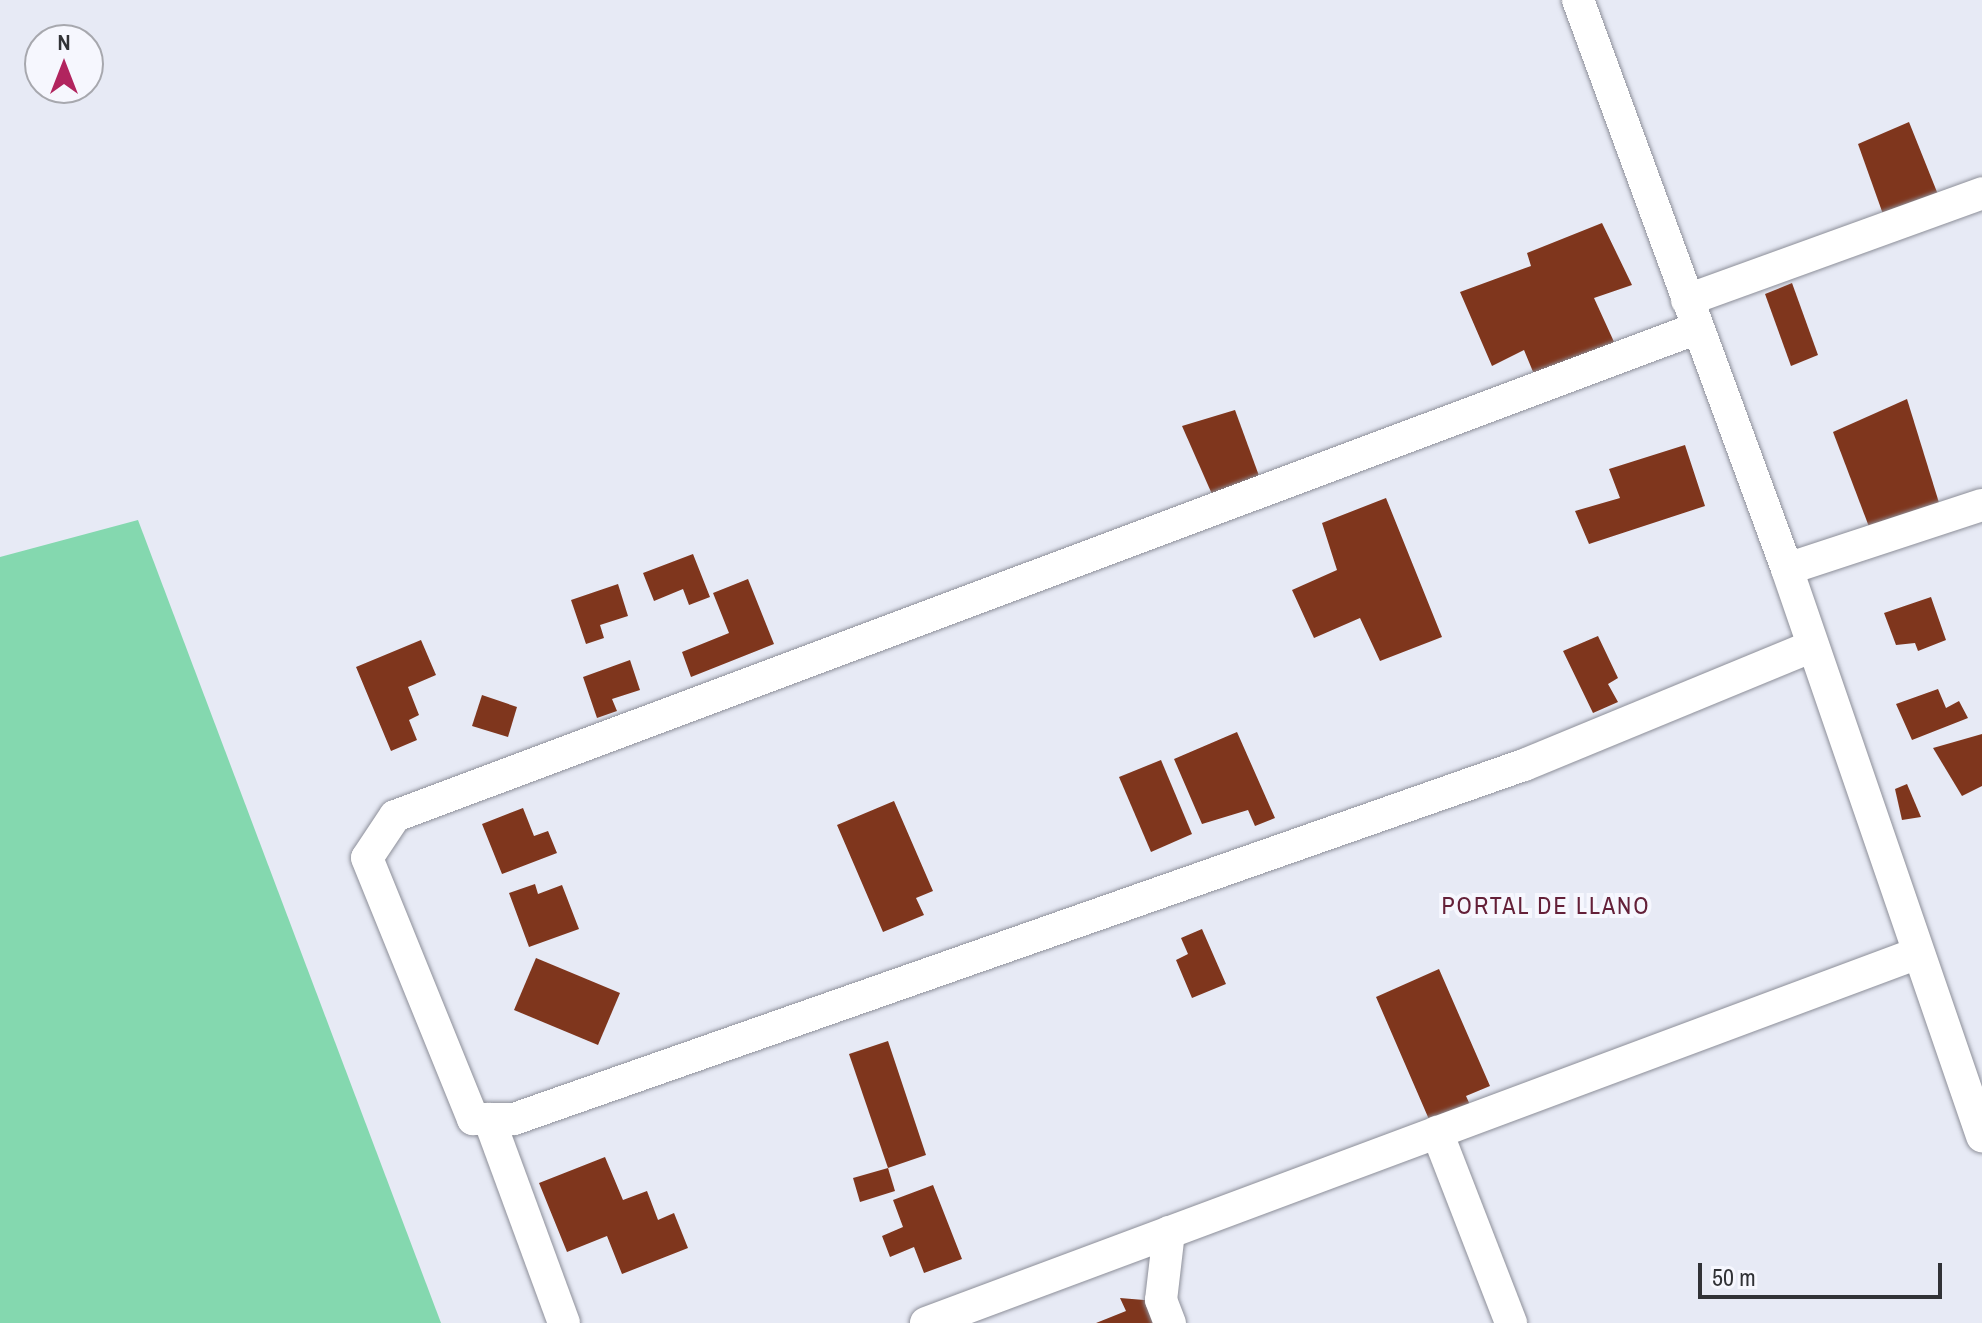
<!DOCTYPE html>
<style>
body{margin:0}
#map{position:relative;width:1982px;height:1323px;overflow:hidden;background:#e7eaf5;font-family:"Archivo Narrow",sans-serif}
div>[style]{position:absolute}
.green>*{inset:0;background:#84d8af}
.building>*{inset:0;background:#7f361d}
.roads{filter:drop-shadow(0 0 2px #8d8f99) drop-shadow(0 0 2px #8d8f99)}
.minor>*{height:32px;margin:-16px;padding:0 16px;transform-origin:16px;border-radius:16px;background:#fff}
span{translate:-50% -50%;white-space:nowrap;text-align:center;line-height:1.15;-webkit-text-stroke:8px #f6f7fe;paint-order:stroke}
.neighbourhood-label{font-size:24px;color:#642038;letter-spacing:2px}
.north{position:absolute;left:24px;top:24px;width:80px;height:80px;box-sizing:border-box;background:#f6f7fe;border:2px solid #a7a8ae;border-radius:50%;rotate:0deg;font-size:22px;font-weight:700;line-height:32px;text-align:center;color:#313236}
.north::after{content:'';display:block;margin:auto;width:28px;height:36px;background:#b1245e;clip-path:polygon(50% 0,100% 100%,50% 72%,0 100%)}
.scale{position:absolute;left:1698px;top:1263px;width:244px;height:36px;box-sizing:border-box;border:4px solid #313236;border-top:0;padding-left:10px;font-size:24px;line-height:28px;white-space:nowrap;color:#313236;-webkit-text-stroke:6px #f6f7fe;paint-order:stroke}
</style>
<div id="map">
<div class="green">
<div style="clip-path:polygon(138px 520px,441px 1323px,0 1323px,0 557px)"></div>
</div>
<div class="building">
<div style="clip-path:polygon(1909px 122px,1939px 197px,1884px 217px,1858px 144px)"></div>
<div style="clip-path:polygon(1602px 223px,1632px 285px,1594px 298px,1615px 344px,1536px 379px,1524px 350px,1492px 366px,1460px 292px,1531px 266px,1527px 253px)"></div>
<div style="clip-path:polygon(1792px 283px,1818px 355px,1791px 366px,1765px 294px)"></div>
<div style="clip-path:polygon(1907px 399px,1940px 506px,1871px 532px,1833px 432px)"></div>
<div style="clip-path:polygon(1235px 410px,1262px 484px,1215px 501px,1182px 426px)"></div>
<div style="clip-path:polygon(1685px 445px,1705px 506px,1589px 544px,1575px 511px,1620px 498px,1609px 469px)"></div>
<div style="clip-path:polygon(1386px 498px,1442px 637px,1380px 661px,1360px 618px,1314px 638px,1292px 590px,1337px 570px,1322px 523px)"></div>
<div style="clip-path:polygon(693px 554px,710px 597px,689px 605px,683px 589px,654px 601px,643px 573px)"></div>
<div style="clip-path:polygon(748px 579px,774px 644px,691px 677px,682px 652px,729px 633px,713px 593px)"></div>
<div style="clip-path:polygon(618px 584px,628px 616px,600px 625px,604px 638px,586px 644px,571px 600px)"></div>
<div style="clip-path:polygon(1931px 597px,1946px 640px,1918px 651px,1915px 643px,1896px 645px,1884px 613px)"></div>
<div style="clip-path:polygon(1598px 636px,1618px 678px,1608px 684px,1618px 702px,1593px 713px,1563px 651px)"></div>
<div style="clip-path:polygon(421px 640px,436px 675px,408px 687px,419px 715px,409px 720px,417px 740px,391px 751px,356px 667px)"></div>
<div style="clip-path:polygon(630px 660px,640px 690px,612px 699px,617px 711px,597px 718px,583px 677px)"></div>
<div style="clip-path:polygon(1938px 689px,1946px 708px,1959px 701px,1968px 718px,1912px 740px,1896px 704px)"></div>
<div style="clip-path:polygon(482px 695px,517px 707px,508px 737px,472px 726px)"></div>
<div style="clip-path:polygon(1237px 732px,1275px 818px,1255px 826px,1248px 810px,1202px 824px,1174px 759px)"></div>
<div style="clip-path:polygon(1982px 734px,1982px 786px,1962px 796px,1933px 748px)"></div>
<div style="clip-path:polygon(1161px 760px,1192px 834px,1151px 852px,1119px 777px)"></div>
<div style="clip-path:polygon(1907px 784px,1921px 817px,1902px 820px,1895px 789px)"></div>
<div style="clip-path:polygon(894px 801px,933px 891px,916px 898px,924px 915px,883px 932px,837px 825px)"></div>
<div style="clip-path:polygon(523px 808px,534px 836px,548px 831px,557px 853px,502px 874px,482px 824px)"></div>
<div style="clip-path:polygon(535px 884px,538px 894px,562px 885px,579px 929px,529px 947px,509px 893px)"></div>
<div style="clip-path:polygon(1202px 929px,1226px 984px,1192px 998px,1176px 960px,1188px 954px,1181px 938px)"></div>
<div style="clip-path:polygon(536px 958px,620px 993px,598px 1045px,514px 1010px)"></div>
<div style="clip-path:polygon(1439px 969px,1490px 1086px,1466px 1096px,1471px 1107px,1431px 1124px,1376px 997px)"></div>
<div style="clip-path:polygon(888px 1041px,926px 1155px,888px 1168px,849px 1054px)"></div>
<div style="clip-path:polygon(605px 1157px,623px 1200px,647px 1191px,658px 1220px,674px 1213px,688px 1248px,622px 1274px,607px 1236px,567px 1252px,539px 1183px)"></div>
<div style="clip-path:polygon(888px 1168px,895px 1191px,860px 1202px,853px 1178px)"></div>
<div style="clip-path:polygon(933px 1185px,962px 1259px,924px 1273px,914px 1247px,890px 1257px,882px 1236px,903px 1227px,893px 1200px)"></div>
<div style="clip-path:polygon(1120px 1298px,1156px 1301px,1161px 1323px,1096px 1323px,1126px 1311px)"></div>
</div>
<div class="roads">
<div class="minor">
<div style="left:1578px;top:0;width:606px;rotate:69.83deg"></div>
<div style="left:1787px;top:569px;width:600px;rotate:71.02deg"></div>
<div style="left:1687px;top:300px;width:314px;rotate:-19.9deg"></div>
<div style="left:1695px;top:329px;width:1388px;rotate:159.46deg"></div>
<div style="left:395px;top:816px;width:50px;rotate:123.7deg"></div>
<div style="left:367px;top:858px;width:282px;rotate:67.9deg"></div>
<div style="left:473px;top:1119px;width:41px"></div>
<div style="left:514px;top:1119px;width:1070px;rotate:-19.32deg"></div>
<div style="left:1524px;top:765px;width:309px;rotate:-22.4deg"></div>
<div style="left:1787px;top:569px;width:205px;rotate:-18.2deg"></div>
<div style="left:489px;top:1119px;width:217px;rotate:69.8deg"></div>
<div style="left:1437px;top:1132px;width:205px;rotate:68.8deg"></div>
<div style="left:1169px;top:1232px;width:68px;rotate:96.7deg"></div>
<div style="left:1161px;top:1300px;width:25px;rotate:69deg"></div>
<div style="left:926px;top:1323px;width:1059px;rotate:-20.45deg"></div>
</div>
</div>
<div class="neighbourhood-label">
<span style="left:1546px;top:906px">PORTAL DE LLANO</span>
</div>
<div class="north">N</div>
<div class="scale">50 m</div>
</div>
